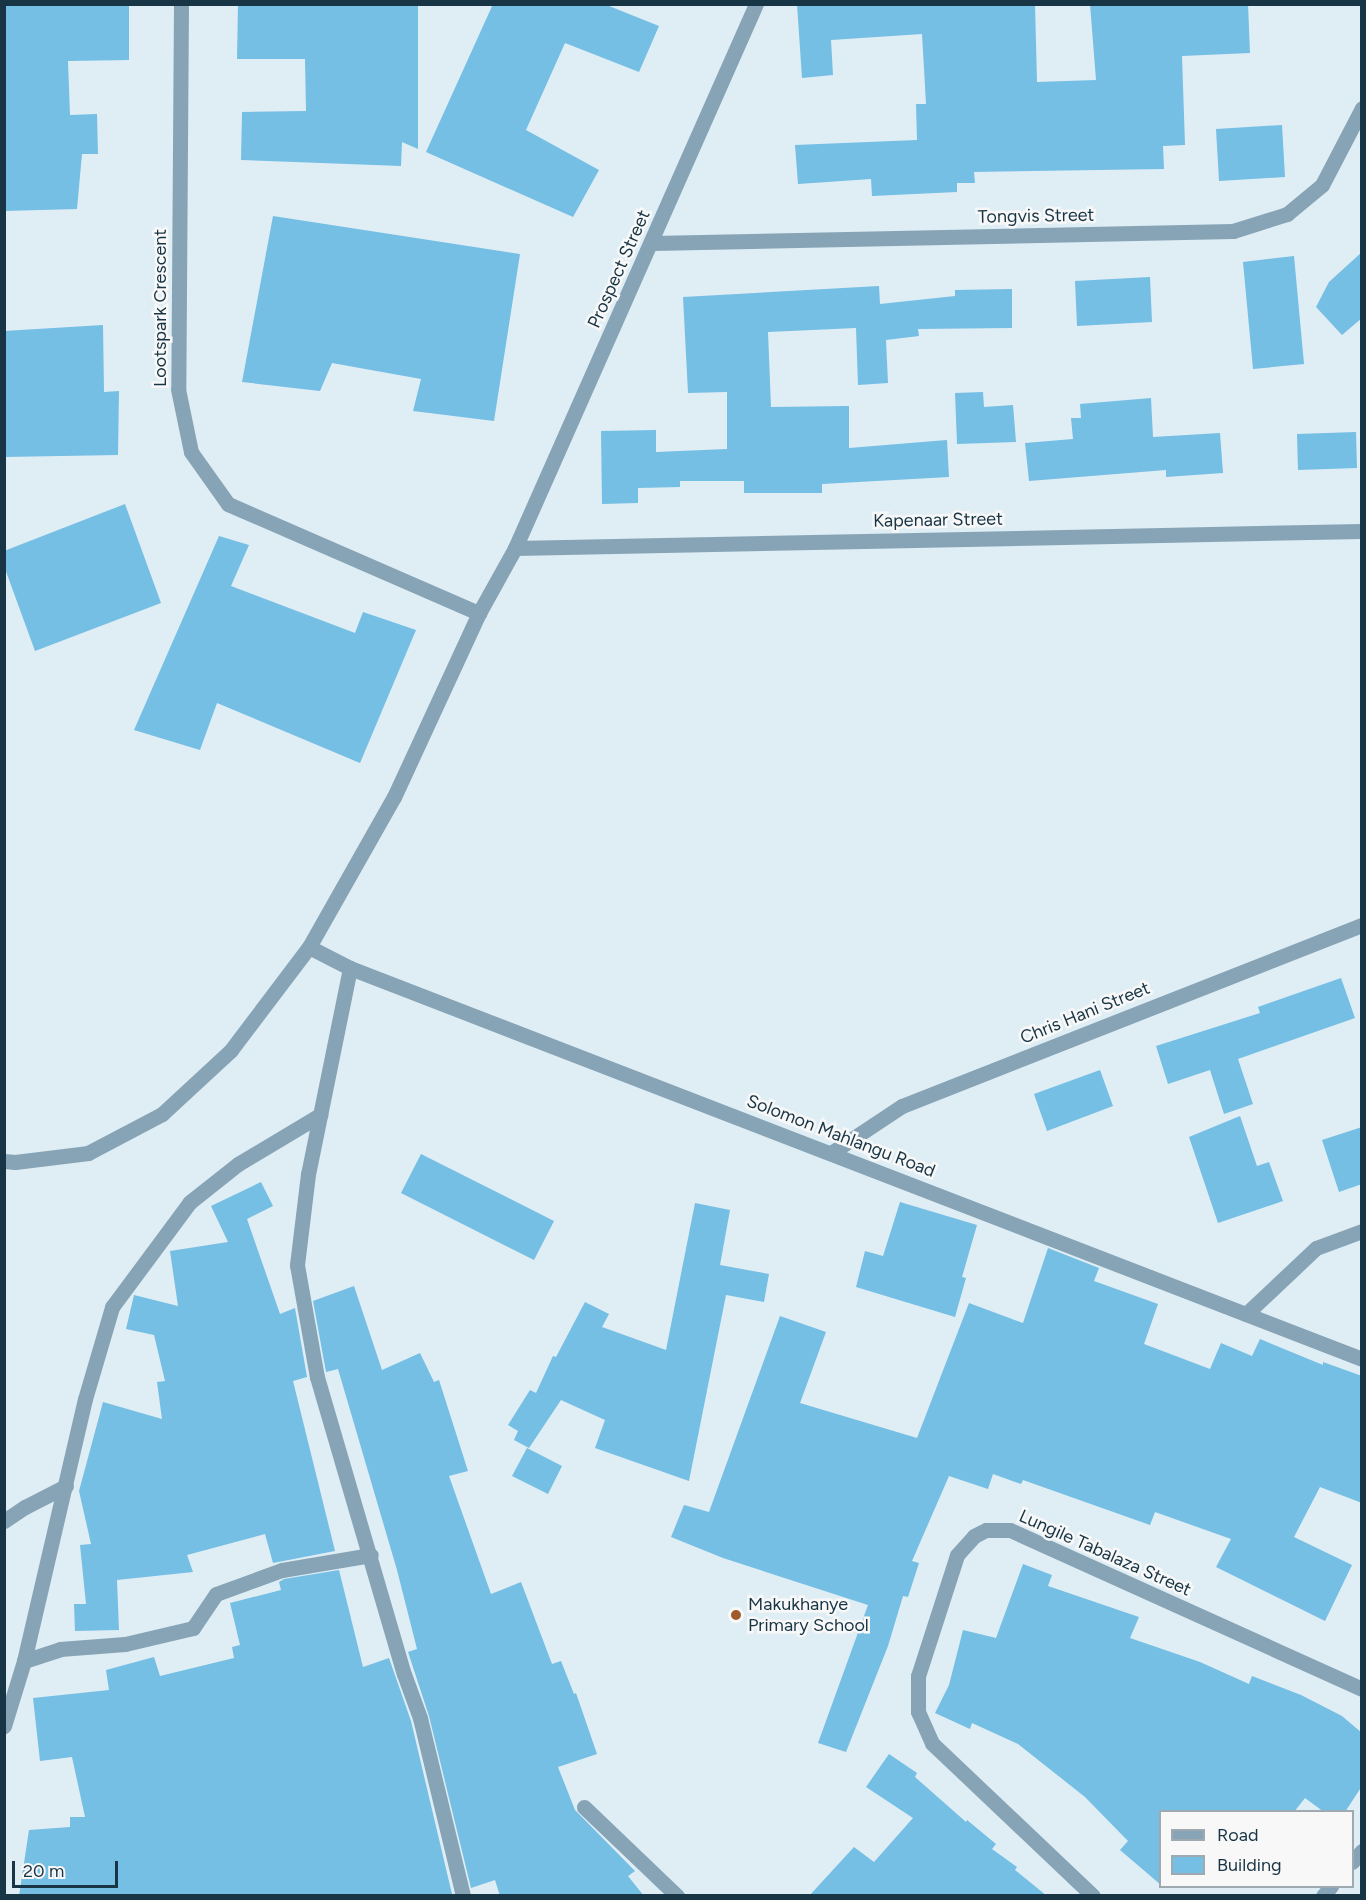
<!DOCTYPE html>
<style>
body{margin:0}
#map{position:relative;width:1366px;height:1900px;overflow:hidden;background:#dfedf5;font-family:Figtree,sans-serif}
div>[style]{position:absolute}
.building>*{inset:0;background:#75bee4}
.service>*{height:15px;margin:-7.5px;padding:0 7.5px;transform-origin:7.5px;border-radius:7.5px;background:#86a4b5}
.minor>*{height:15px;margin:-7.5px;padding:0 7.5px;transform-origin:7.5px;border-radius:7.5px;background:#86a4b5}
.dots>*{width:16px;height:16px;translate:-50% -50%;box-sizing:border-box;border:3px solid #f8f8f8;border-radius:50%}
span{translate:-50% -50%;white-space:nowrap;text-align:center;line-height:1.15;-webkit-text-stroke:5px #f8f8f8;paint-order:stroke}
.street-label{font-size:18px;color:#173545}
.poi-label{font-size:18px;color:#173545}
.left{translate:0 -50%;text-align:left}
.frame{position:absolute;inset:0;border:6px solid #173545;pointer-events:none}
.legend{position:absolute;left:1159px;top:1810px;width:195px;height:78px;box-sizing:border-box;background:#f8f8f8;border:2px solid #9eaab0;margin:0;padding:8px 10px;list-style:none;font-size:18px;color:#173545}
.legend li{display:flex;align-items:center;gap:12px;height:30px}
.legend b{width:30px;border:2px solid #9eaab0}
.scale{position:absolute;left:12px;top:1861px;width:106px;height:27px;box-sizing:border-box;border:3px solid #173545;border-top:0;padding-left:8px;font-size:18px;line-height:21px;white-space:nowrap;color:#173545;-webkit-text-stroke:4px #f8f8f8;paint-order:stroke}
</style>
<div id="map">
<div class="building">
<div style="clip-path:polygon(4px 4px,129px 4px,129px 60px,68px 61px,70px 115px,97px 114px,98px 154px,82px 154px,77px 209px,4px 211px)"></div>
<div style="clip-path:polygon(238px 4px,418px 4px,418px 149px,402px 142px,401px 166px,241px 160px,242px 112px,306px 111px,305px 59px,237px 59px)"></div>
<div style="clip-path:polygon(493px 4px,604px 4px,659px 26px,639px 72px,565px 43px,526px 130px,599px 170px,573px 217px,426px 152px)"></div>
<div style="clip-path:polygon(797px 4px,1035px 4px,1037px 82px,1096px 80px,1090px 4px,1248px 4px,1250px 53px,1182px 56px,1185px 145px,1163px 146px,1164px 169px,974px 172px,975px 183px,957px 183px,957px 192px,872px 196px,871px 179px,798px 184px,795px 145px,917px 140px,916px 104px,926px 104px,922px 34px,831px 40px,833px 75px,802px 78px)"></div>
<div style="clip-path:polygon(1282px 125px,1285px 177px,1219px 181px,1216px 129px)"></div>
<div style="clip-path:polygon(273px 216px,520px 254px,494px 421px,413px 411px,421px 379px,332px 363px,320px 391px,242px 382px)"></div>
<div style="clip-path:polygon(1362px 252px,1362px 318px,1342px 335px,1316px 307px,1329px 282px)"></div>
<div style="clip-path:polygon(1294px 256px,1304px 364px,1253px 369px,1243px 262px)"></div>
<div style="clip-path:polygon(1150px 277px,1152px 322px,1077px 326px,1075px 281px)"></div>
<div style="clip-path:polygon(879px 286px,880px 304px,955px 296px,955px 290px,1012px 289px,1012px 328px,918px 329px,919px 336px,886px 340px,888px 383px,858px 385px,856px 328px,768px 332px,771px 407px,849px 406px,849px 448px,947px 440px,949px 477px,822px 484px,822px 493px,744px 493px,744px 481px,680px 481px,680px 487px,638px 488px,638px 503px,602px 504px,601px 431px,656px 430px,656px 452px,727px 449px,727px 392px,688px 393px,683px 297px)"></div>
<div style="clip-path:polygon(103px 325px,104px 392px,119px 391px,118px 455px,4px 457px,4px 331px)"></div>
<div style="clip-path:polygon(983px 392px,984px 407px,1013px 405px,1016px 442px,957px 444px,955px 393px)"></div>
<div style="clip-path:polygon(1151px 398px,1153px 437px,1220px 433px,1223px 473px,1166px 477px,1166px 470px,1029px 481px,1025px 443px,1073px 439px,1071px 418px,1081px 418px,1080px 404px)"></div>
<div style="clip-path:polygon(1356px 432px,1357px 468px,1298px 470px,1297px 434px)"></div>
<div style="clip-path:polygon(125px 504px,161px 603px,35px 651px,4px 566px,4px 551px)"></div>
<div style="clip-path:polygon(219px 536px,249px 545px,231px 586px,355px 633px,363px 612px,416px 630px,360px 763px,217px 703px,200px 750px,134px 730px)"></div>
<div style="clip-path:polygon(1341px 978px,1355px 1018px,1238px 1059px,1253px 1104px,1224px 1114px,1210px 1070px,1168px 1084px,1156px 1046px,1260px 1013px,1258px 1007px)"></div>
<div style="clip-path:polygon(1100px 1070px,1113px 1106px,1047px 1131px,1034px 1094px)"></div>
<div style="clip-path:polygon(1240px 1116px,1257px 1166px,1269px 1162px,1283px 1201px,1218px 1223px,1189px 1137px)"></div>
<div style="clip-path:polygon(1362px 1127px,1362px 1184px,1339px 1192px,1322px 1140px)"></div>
<div style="clip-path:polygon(421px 1154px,554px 1221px,534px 1260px,401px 1193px)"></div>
<div style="clip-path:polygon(261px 1182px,273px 1206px,247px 1219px,280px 1314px,295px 1308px,307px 1377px,293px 1381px,335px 1551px,273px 1563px,265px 1534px,187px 1555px,193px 1572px,117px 1580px,119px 1630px,75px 1631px,74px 1604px,86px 1604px,80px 1545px,91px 1544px,79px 1491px,103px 1402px,162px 1419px,157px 1382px,165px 1381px,154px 1335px,126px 1329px,134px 1295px,178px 1306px,170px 1251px,228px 1242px,211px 1206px)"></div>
<div style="clip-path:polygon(900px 1202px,977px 1225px,962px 1277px,966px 1278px,955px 1317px,856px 1287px,865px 1251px,883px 1256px)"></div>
<div style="clip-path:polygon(695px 1203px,730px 1210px,720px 1265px,769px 1274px,764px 1302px,726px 1295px,689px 1481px,595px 1448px,605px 1420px,561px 1400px,529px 1448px,514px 1440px,518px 1431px,508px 1425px,530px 1390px,536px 1393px,553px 1356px,556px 1357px,585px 1302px,609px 1314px,602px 1327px,666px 1350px)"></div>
<div style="clip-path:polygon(1048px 1248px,1099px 1268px,1094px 1281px,1158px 1304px,1144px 1344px,1210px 1369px,1221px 1343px,1252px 1356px,1260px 1339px,1323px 1365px,1323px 1362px,1362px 1376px,1362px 1503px,1320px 1487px,1294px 1537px,1352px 1565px,1325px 1621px,1216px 1567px,1231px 1539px,1155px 1512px,1150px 1525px,1023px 1480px,1021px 1484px,993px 1474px,988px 1489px,949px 1476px,912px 1561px,919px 1563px,908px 1597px,903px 1596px,888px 1646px,846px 1752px,818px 1743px,868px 1605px,723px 1558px,671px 1537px,684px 1505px,709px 1512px,780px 1316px,826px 1332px,800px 1403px,917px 1438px,969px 1303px,1023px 1323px)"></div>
<div style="clip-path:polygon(354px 1286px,382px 1370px,420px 1353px,434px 1382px,439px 1380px,468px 1471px,449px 1476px,491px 1594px,521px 1582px,552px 1664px,561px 1661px,574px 1694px,576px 1693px,597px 1754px,558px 1767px,575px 1810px,635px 1871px,628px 1876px,644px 1896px,500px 1896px,495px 1880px,471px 1888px,429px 1716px,408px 1652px,417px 1649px,397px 1570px,338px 1369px,326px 1372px,313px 1301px)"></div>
<div style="clip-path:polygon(527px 1448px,562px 1466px,548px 1494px,512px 1476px)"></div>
<div style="clip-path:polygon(1023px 1564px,1052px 1575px,1048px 1586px,1139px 1617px,1130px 1638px,1200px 1662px,1249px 1684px,1252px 1676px,1301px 1695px,1342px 1716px,1362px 1733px,1362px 1786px,1345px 1812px,1324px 1812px,1305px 1798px,1294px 1812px,1161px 1812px,1161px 1885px,1120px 1850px,1128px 1841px,1085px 1797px,1018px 1744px,972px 1723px,970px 1729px,935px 1713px,949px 1685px,963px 1630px,996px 1638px)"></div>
<div style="clip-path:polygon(339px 1570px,363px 1667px,389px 1658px,411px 1721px,452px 1894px,19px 1896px,29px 1830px,70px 1827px,70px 1817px,85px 1817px,72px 1757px,40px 1761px,33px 1698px,109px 1690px,106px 1670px,154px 1657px,160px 1676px,234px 1658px,232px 1647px,240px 1645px,230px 1603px,281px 1590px,279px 1582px,284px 1579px)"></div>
<div style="clip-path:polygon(889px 1754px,917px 1773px,915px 1777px,966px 1822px,967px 1820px,996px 1844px,992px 1849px,1017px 1867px,1015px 1870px,1047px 1896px,809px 1896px,854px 1847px,874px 1862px,913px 1818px,866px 1787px)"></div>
</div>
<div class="service">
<div style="left:181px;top:4px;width:385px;rotate:90.4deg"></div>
<div style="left:178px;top:389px;width:64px;rotate:78.3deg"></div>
<div style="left:191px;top:452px;width:64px;rotate:54.6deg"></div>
<div style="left:228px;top:504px;width:274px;rotate:23.5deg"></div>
</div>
<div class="minor">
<div style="left:652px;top:243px;width:581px;rotate:-1.18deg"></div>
<div style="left:1233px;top:231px;width:57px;rotate:-17.5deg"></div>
<div style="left:1287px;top:214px;width:45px;rotate:-39.6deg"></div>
<div style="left:1322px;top:185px;width:87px;rotate:-62.5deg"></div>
<div style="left:515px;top:548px;width:847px;rotate:-1.15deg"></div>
<div style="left:309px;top:947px;width:46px;rotate:27.1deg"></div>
<div style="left:350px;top:968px;width:1085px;rotate:21.12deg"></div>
<div style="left:350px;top:968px;width:210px;rotate:101.5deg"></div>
<div style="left:308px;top:1174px;width:92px;rotate:96.9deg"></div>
<div style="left:297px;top:1265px;width:114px;rotate:79.9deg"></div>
<div style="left:317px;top:1377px;width:309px;rotate:73.7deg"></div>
<div style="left:404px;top:1674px;width:47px;rotate:70deg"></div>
<div style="left:420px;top:1718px;width:183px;rotate:76.4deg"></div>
<div style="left:831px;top:1153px;width:85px;rotate:-33.5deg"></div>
<div style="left:902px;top:1106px;width:494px;rotate:-21.5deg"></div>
<div style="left:4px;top:1161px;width:11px;rotate:5deg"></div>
<div style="left:15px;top:1162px;width:74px;rotate:-7deg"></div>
<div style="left:88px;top:1153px;width:84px;rotate:-27.8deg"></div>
<div style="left:162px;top:1114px;width:94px;rotate:-42.8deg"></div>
<div style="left:231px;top:1050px;width:129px;rotate:-52.9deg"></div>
<div style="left:309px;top:947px;width:172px;rotate:-60.5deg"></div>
<div style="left:394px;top:797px;width:203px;rotate:-65.2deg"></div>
<div style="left:479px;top:613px;width:74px;rotate:-61deg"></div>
<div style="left:515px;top:548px;width:595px;rotate:-66.11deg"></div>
<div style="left:1246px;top:1314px;width:96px;rotate:-43.3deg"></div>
<div style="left:1316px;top:1248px;width:49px;rotate:-20.3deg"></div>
<div style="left:4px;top:1521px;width:25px;rotate:-34deg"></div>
<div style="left:25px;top:1507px;width:46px;rotate:-27.1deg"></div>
<div style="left:24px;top:1661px;width:38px;rotate:-18deg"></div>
<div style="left:60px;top:1649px;width:65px;rotate:-4.4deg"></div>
<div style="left:125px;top:1644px;width:70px;rotate:-13.2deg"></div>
<div style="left:193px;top:1628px;width:41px;rotate:-55.9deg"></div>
<div style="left:216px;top:1594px;width:70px;rotate:-20deg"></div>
<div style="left:282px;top:1570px;width:90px;rotate:-9.6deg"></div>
<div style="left:4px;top:1726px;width:68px;rotate:-72.9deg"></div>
<div style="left:24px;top:1661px;width:269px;rotate:-76.9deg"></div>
<div style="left:85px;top:1399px;width:96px;rotate:-73.6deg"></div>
<div style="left:112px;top:1307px;width:131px;rotate:-53.4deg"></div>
<div style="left:190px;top:1202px;width:61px;rotate:-38.4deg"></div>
<div style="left:238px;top:1164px;width:96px;rotate:-30.9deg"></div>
<div style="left:584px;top:1807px;width:129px;rotate:43.7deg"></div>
<div style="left:1352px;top:1862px;width:15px;rotate:-48deg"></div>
<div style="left:1093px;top:1896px;width:222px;rotate:-136.5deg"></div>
<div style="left:932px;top:1743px;width:34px;rotate:-114deg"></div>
<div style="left:918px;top:1712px;width:36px;rotate:-90deg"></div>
<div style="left:918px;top:1676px;width:127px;rotate:-72.1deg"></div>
<div style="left:957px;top:1555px;width:25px;rotate:-48deg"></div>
<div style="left:974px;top:1536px;width:13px;rotate:-27deg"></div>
<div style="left:986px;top:1530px;width:24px"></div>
<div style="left:1010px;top:1530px;width:386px;rotate:24.3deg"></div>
<div style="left:1323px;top:1896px;width:13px;rotate:-51deg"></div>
</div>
<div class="dots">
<div style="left:736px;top:1615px;background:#9f5b2c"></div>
</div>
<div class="street-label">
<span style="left:1036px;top:216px;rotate:-1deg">Tongvis Street</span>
<span style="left:619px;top:269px;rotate:-66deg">Prospect Street</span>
<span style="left:160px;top:308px;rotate:-90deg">Lootspark Crescent</span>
<span style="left:938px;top:520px;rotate:-1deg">Kapenaar Street</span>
<span style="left:1085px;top:1013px;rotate:-22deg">Chris Hani Street</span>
<span style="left:841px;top:1136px;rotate:21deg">Solomon Mahlangu Road</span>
<span style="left:1105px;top:1553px;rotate:24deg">Lungile Tabalaza Street</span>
</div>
<div class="poi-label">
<span class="left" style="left:748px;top:1615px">Makukhanye<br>Primary School</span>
</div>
<div class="frame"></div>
<ul class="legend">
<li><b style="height:8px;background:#86a4b5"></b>Road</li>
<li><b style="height:16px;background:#75bee4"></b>Building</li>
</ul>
<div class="scale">20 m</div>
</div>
